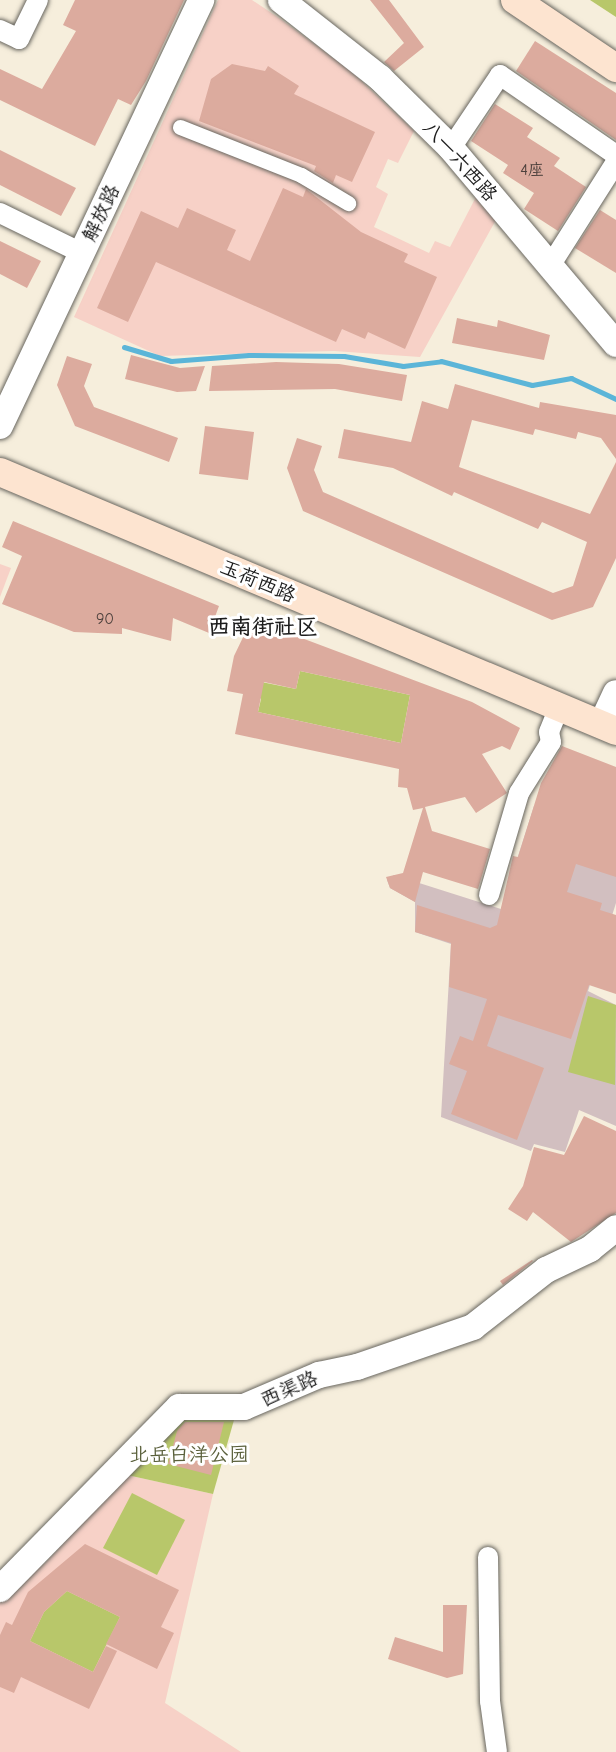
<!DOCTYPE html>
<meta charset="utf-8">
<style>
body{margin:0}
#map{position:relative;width:616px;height:1752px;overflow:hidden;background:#f6eedc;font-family:"Comic Neue","LXGW WenKai TC",sans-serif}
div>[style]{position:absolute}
.built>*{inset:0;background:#f7d1c7}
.industrial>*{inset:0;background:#d2bfc0}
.green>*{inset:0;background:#b8c76a}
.stream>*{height:5px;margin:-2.5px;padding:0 2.5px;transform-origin:2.5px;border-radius:2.5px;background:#5bb5d8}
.building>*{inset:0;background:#dcab9e}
.roads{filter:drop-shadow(0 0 2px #68665f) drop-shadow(0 0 2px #68665f)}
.pedestrian>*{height:15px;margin:-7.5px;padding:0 7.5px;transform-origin:7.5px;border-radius:7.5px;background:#fff}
.minor>*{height:20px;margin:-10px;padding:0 10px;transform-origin:10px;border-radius:10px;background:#fff}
.tertiary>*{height:26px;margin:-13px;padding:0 13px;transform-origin:13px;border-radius:13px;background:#fff}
.secondary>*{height:28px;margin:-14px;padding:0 14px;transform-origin:14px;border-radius:14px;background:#fde4d0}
span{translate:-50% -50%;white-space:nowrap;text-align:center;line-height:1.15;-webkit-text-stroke:6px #fff;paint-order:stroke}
.number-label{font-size:16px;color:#4c403c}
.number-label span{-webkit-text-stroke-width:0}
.street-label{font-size:20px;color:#1c1c1c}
.park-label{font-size:20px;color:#5a603b}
.quarter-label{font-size:22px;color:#1c1c1c;font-weight:700}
</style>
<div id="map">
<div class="built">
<div style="clip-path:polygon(218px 0,252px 0,279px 18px,351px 71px,414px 131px,398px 163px,388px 159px,376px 187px,388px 194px,374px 227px,429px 253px,435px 241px,450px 247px,477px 195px,497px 218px,420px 357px,334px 351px,160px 356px,74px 317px)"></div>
<div style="clip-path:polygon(0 564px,11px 568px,0 597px)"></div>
<div style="clip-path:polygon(127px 1475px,213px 1494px,165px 1703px,241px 1752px,0 1752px,0 1596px,45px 1563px)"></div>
</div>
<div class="industrial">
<div style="clip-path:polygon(534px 806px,616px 832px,616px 903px,588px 991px,616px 1005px,616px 1126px,579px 1110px,565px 1152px,534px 1144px,531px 1151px,441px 1117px,451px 944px,415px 932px,415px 902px,390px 888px,387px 880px,394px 875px,501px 909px)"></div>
</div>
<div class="green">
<div style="clip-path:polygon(590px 0,616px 0,616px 17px)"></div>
<div style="clip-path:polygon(300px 671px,410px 695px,401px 743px,258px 712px,261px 699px,246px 679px,296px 689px)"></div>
<div style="clip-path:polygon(588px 996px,616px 1005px,615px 1085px,568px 1072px)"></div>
<div style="clip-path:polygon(236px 1413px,213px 1494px,127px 1475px,175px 1417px)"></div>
<div style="clip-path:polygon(132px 1493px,185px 1520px,157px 1575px,103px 1548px)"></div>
<div style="clip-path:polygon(67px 1591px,120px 1617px,93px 1672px,30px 1641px,44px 1612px)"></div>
</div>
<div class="stream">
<div style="left:124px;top:347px;width:49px;rotate:16.6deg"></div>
<div style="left:171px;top:361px;width:78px;rotate:-4.4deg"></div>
<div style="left:249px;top:355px;width:95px;rotate:0.6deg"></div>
<div style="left:344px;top:356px;width:60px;rotate:9.6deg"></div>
<div style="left:403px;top:366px;width:38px;rotate:-7deg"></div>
<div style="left:441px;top:361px;width:94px;rotate:14.8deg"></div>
<div style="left:532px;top:385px;width:40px;rotate:-10deg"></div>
<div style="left:571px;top:378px;width:50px;rotate:25deg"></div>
</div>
<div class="building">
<div style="clip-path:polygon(75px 0,184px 0,146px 81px,131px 105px,118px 99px,95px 146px,0 100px,0 69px,42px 89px,76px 31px,63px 25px)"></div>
<div style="clip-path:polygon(370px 0,389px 0,424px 47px,394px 71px,384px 62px,404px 43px)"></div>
<div style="clip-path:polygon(535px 41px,616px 93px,616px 140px,516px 71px)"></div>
<div style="clip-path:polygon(232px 64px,265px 71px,268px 66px,299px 86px,294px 94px,375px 132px,352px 182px,336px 175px,333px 183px,314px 171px,316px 166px,199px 121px,211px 79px)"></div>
<div style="clip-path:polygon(495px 104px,533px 128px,527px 137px,560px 158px,554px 166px,586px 187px,558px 231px,524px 209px,534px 193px,503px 173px,508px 165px,471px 141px)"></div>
<div style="clip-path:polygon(0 150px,76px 188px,61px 216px,0 185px)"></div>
<div style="clip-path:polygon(283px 188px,303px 197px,306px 189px,361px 232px,408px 254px,404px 262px,437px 277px,405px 349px,368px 332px,365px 339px,342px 329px,336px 342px,156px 262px,128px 322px,97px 308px,141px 211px,178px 228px,187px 208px,236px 230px,227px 250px,250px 261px)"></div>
<div style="clip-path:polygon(600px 210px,616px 220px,616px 273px,575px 248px)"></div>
<div style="clip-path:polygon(0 241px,41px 261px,27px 288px,0 274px)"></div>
<div style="clip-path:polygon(457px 318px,497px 327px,498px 320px,550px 335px,544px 360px,452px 343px)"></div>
<div style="clip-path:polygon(131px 355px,180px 368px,205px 366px,196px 391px,177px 392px,125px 379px)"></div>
<div style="clip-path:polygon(67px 356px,92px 364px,84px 386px,94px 407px,178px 438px,169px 462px,75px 426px,57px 385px)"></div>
<div style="clip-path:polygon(276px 362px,339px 364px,407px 375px,402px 401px,335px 389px,209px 391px,212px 366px)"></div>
<div style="clip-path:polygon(455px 384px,539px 408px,540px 402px,616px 415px,616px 459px,601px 438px,578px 432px,576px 439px,535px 429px,533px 435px,472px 420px,459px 467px,590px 514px,616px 462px,616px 558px,593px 607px,552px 620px,303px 511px,287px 468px,297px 438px,322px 446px,314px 470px,323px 492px,553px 593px,573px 586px,587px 542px,542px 522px,538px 529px,454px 492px,452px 496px,393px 468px,338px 458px,344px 429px,411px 442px,422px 401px,448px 409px)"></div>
<div style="clip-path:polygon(205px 426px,254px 432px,248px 480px,199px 474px)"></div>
<div style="clip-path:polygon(13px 521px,219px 606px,209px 633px,173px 618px,171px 641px,122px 628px,122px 634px,74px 632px,2px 604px,22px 556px,2px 547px)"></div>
<div style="clip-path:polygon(evenodd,259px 622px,472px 702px,520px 728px,510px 750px,502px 746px,482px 754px,507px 793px,476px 813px,465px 797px,425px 807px,432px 831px,490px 849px,478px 889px,423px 872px,415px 902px,390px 888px,386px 877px,403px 873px,423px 808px,413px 810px,407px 788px,398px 787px,399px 769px,235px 734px,243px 694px,227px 691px,234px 656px,247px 629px,259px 622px,300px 671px,410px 695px,401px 743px,258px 712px,264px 682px,296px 689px,300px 671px)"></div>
<div style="clip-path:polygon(562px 746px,616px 767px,616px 877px,576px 864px,567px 892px,602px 903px,600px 910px,616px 915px,616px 994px,589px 985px,571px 1039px,498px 1015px,487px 1046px,544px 1068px,517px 1140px,451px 1114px,467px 1071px,449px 1064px,460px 1036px,473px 1041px,487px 999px,449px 987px,451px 943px,415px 932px,417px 905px,490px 928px,497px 925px,513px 856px,518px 857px,541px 783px)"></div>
<div style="clip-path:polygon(584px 1116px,616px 1131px,616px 1213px,571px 1242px,533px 1212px,527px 1221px,508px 1209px,523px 1186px,534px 1147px,564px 1155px)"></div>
<div style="clip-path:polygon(532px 1260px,533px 1261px,503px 1285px,500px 1281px)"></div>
<div style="clip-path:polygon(185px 1422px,224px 1422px,211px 1475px,168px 1464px,177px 1431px)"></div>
<div style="clip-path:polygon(85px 1544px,179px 1590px,161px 1627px,174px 1633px,157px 1669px,106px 1644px,120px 1617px,67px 1591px,44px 1612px,30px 1641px,93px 1672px,106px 1646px,117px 1651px,89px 1709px,21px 1677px,14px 1693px,0 1687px,0 1635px,6px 1622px,12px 1625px,28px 1592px)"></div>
<div style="clip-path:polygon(443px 1605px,467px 1605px,463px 1674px,447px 1678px,388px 1659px,395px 1637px,443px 1652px)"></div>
</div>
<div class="roads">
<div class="pedestrian">
<div style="left:180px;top:127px;width:130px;rotate:21.6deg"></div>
<div style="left:301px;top:175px;width:55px;rotate:30.8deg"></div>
</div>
<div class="minor">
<div style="left:0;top:30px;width:21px;rotate:25deg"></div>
<div style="left:19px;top:39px;width:43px;rotate:-64deg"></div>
<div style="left:451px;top:148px;width:88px;rotate:-56.1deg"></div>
<div style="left:500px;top:75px;width:141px;rotate:34.6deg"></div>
<div style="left:0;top:213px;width:91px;rotate:26deg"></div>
<div style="left:550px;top:266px;width:123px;rotate:-57.6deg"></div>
<div style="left:489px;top:895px;width:106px;rotate:-73.6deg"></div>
<div style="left:519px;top:793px;width:60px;rotate:-57.9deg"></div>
<div style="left:551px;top:742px;width:10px;rotate:-101deg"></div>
<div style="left:549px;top:732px;width:27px;rotate:-68deg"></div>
<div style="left:488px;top:1557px;width:144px;rotate:89.2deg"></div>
<div style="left:490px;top:1701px;width:51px;rotate:82.2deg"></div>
</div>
<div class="tertiary">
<div style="left:281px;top:0;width:126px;rotate:38.2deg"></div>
<div style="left:380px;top:78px;width:100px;rotate:44.6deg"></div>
<div style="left:451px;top:148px;width:256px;rotate:49.9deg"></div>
<div style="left:0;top:426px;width:471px;rotate:-64.7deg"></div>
<div style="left:601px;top:725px;width:35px;rotate:-65deg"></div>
<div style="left:0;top:1589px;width:255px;rotate:-45.5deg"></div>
<div style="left:179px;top:1407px;width:65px"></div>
<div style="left:244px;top:1407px;width:82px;rotate:-23.1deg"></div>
<div style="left:319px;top:1375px;width:39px;rotate:-12deg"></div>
<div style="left:357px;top:1367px;width:123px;rotate:-19deg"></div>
<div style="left:473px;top:1327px;width:93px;rotate:-38deg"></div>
<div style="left:546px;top:1270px;width:49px;rotate:-25.5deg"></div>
<div style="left:590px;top:1249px;width:33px;rotate:-39deg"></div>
</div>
<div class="secondary">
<div style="left:515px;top:0;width:122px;rotate:34deg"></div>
<div style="left:0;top:472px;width:668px;rotate:22.8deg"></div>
</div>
</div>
<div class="number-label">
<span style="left:532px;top:170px">4座</span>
<span style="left:105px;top:619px">90</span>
</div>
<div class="street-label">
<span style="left:460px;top:161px;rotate:48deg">八一六西路</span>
<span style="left:101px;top:213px;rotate:-65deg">解放路</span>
<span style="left:258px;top:581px;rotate:23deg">玉荷西路</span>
<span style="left:289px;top:1389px;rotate:-24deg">西渠路</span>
</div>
<div class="park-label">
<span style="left:189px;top:1454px">北岳白洋公园</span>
</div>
<div class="quarter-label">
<span style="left:263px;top:628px">西南街社区</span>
</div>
</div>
